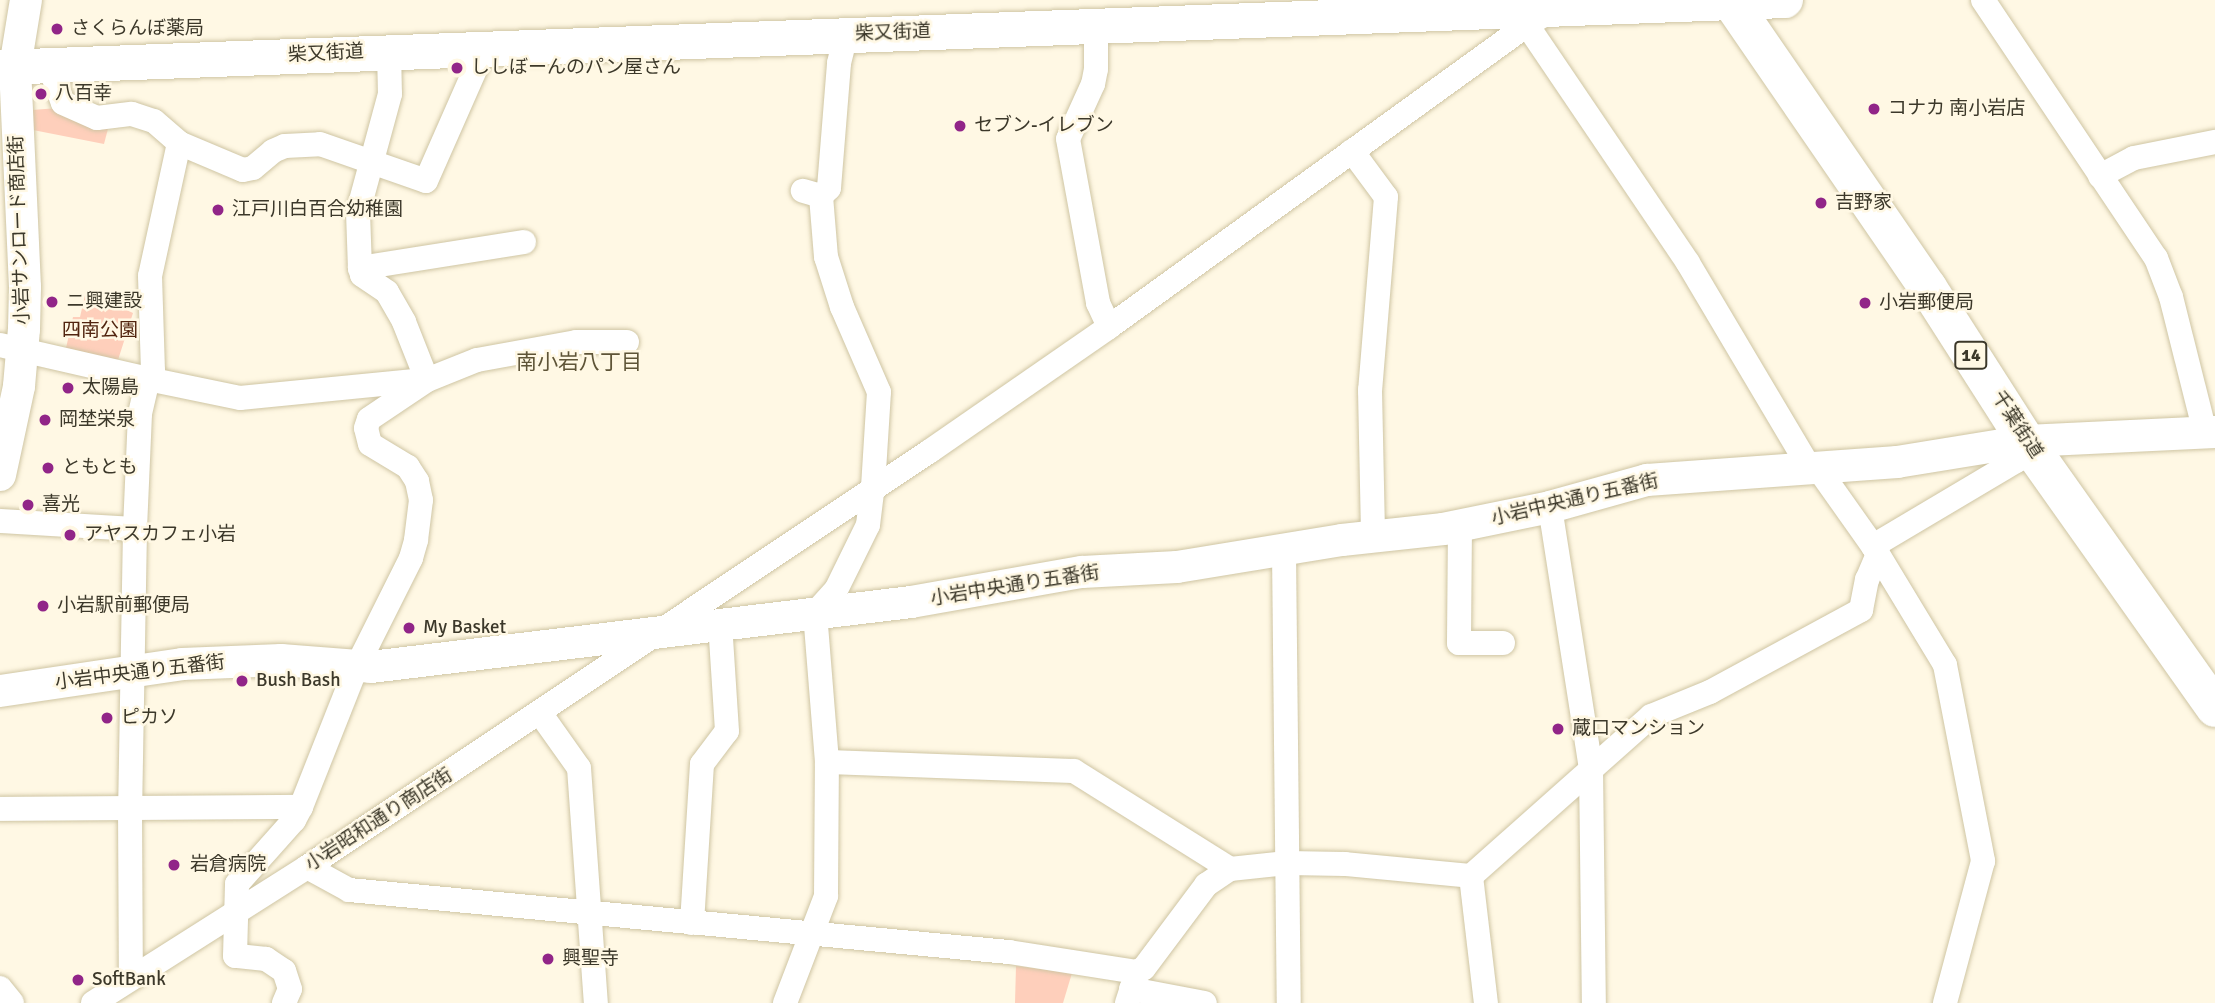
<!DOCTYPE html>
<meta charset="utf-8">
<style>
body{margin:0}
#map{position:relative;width:2215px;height:1003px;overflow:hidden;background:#fff8e4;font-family:Signika,"Noto Sans JP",sans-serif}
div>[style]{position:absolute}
.green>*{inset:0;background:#fecfbb}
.roads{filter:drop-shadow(0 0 2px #cfc5a3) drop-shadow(0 0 2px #cfc5a3)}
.minor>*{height:24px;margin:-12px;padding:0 12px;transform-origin:12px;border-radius:12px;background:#fff}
.tertiary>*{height:32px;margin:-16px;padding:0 16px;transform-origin:16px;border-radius:16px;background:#fff}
.secondary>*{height:35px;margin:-17.5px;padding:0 17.5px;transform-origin:17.5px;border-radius:17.5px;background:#fff}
.trunk>*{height:38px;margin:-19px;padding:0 19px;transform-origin:19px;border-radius:19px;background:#fff}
.dots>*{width:19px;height:19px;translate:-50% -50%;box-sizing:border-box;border:4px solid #fff8e4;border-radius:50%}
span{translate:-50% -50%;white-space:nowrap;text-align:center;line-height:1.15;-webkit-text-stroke:5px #fff8e4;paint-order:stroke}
.shield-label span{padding:2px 5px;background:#fff8e4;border:2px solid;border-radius:5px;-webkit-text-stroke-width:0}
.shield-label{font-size:18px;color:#3c382a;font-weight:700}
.poi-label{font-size:19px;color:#3c382a}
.left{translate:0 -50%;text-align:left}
.street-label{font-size:19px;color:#3c382a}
.park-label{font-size:19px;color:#51240f}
.neighbourhood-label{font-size:21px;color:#5e5437}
</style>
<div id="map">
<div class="green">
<div style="clip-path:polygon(58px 108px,109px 125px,104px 144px,33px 130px,32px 110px)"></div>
<div style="clip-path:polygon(86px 291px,133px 313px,118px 360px,66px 348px,73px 317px,80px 317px)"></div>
<div style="clip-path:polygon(1016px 966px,1072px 973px,1063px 1003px,1015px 1003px)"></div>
</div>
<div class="roads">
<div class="minor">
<div style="left:1983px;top:0;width:311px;rotate:56.2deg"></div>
<div style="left:2156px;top:258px;width:42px;rotate:69deg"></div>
<div style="left:2171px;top:297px;width:139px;rotate:75.9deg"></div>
<div style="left:1527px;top:25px;width:287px;rotate:55.9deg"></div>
<div style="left:1688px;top:263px;width:237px;rotate:59.3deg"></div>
<div style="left:1096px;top:27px;width:42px;rotate:90deg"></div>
<div style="left:1096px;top:69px;width:15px;rotate:101deg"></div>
<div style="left:1093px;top:84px;width:60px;rotate:114.4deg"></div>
<div style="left:1068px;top:139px;width:167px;rotate:79.6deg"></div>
<div style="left:1098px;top:303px;width:26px;rotate:65deg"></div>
<div style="left:389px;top:51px;width:43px;rotate:88.7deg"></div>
<div style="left:390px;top:94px;width:122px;rotate:105.2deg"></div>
<div style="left:358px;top:212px;width:56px;rotate:88deg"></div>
<div style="left:360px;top:268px;width:7px;rotate:74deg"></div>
<div style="left:362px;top:275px;width:30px;rotate:34deg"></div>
<div style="left:387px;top:292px;width:34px;rotate:60deg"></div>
<div style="left:404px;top:322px;width:62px;rotate:68.4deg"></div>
<div style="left:49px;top:65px;width:40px;rotate:69.8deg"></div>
<div style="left:63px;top:103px;width:37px;rotate:24deg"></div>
<div style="left:97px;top:118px;width:35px;rotate:-7deg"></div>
<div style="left:132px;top:114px;width:23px;rotate:18deg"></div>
<div style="left:154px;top:121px;width:33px;rotate:41deg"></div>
<div style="left:179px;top:143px;width:69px;rotate:22.9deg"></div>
<div style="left:243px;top:170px;width:10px;rotate:-11deg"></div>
<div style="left:253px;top:168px;width:26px;rotate:-40deg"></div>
<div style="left:273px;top:151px;width:13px;rotate:-23deg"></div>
<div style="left:285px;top:146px;width:35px;rotate:-3deg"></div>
<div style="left:320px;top:144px;width:112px;rotate:19.2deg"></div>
<div style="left:426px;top:181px;width:146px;rotate:-66.2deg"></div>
<div style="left:179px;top:143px;width:136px;rotate:102.3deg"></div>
<div style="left:150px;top:276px;width:95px;rotate:88.2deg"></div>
<div style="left:153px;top:371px;width:9px;rotate:122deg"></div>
<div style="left:148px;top:379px;width:94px;rotate:11.7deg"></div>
<div style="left:240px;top:398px;width:183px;rotate:-5.6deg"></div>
<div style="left:1352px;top:151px;width:57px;rotate:53.5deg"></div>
<div style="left:1386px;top:197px;width:194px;rotate:94.7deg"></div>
<div style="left:1370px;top:390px;width:147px;rotate:88.8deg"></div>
<div style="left:2100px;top:176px;width:38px;rotate:-28deg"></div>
<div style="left:2134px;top:158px;width:83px;rotate:-11.2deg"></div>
<div style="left:821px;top:196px;width:11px;rotate:-45deg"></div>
<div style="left:829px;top:188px;width:125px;rotate:-85.4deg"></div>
<div style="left:839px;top:63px;width:29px;rotate:-76deg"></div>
<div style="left:360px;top:268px;width:166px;rotate:-9deg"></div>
<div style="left:0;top:345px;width:152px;rotate:12.9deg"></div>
<div style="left:148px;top:379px;width:36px;rotate:103deg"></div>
<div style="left:140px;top:414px;width:115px;rotate:92.5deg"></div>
<div style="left:135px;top:529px;width:279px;rotate:91deg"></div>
<div style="left:130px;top:808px;width:170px;rotate:89.7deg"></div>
<div style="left:1817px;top:467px;width:97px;rotate:54.7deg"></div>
<div style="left:1873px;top:546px;width:139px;rotate:58.8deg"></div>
<div style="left:1945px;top:665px;width:200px;rotate:79deg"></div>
<div style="left:1983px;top:861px;width:147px;rotate:105deg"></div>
<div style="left:1550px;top:507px;width:264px;rotate:81.1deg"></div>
<div style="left:1591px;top:768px;width:235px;rotate:89.3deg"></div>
<div style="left:0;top:521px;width:135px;rotate:3.4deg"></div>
<div style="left:1460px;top:526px;width:117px;rotate:90.5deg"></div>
<div style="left:1459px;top:643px;width:44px"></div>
<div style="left:1873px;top:546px;width:166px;rotate:-30.7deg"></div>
<div style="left:2016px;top:461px;width:22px;rotate:-63deg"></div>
<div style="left:1284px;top:551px;width:452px;rotate:89.4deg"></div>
<div style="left:540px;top:713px;width:67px;rotate:54.7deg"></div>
<div style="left:579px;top:768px;width:236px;rotate:85.9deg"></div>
<div style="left:827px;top:762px;width:247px;rotate:2.1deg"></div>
<div style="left:1074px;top:771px;width:184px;rotate:32.1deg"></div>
<div style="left:0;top:809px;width:301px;rotate:-0.4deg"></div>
<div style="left:307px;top:867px;width:48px;rotate:28.7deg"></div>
<div style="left:349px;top:890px;width:663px;rotate:5.37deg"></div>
<div style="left:1009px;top:952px;width:130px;rotate:8.9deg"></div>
<div style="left:1471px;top:876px;width:128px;rotate:83.3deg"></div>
<div style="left:692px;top:923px;width:159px;rotate:-86.4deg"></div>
<div style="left:702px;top:764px;width:41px;rotate:-52.9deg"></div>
<div style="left:727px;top:731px;width:108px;rotate:-93.7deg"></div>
<div style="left:0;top:988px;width:19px;rotate:51deg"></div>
<div style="left:1131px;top:989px;width:75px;rotate:10.7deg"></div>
<div style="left:93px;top:1003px;width:254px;rotate:-32.4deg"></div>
<div style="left:307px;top:867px;width:749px;rotate:-33.73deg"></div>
<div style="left:930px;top:451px;width:218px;rotate:-34.7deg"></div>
<div style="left:1109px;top:327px;width:516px;rotate:-35.85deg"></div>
<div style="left:1527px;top:25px;width:27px;rotate:-31deg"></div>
<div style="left:284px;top:1003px;width:15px;rotate:-67deg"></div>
<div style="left:290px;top:989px;width:19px;rotate:-108deg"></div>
<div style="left:284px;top:971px;width:22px;rotate:-146deg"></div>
<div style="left:266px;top:959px;width:31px;rotate:-174deg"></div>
<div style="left:235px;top:956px;width:72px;rotate:-88.4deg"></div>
<div style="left:237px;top:884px;width:86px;rotate:-48.3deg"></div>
<div style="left:294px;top:820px;width:15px;rotate:-62deg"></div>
<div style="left:301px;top:807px;width:149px;rotate:-68.4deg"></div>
<div style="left:356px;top:668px;width:123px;rotate:-63.4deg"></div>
<div style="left:411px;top:558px;width:19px;rotate:-74deg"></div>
<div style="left:416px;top:540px;width:40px;rotate:-82.9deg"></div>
<div style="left:421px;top:500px;width:19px;rotate:-102deg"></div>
<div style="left:417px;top:481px;width:17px;rotate:-123deg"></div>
<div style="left:408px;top:467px;width:44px;rotate:-148.8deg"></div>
<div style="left:370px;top:444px;width:16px;rotate:-104deg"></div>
<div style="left:366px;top:428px;width:9px;rotate:-72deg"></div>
<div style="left:369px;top:419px;width:70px;rotate:-33.9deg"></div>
<div style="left:427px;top:380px;width:54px;rotate:-21.8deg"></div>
<div style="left:477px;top:360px;width:101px;rotate:-10.3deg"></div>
<div style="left:576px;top:342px;width:51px"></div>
<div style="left:785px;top:1003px;width:115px;rotate:-69deg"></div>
<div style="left:826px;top:896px;width:134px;rotate:-89.6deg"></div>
<div style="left:827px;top:762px;width:149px;rotate:-94.6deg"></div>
<div style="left:815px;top:613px;width:31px;rotate:-48deg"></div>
<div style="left:836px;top:590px;width:72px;rotate:-63.8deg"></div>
<div style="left:868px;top:525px;width:38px;rotate:-83deg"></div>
<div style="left:873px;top:487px;width:95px;rotate:-86.4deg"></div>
<div style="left:879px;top:392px;width:93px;rotate:-113.5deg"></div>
<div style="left:842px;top:307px;width:52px;rotate:-107.7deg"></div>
<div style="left:826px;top:257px;width:61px;rotate:-94.7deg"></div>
<div style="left:821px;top:196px;width:19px;rotate:-164deg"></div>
<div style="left:1127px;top:1003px;width:33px;rotate:-72deg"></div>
<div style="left:1137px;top:972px;width:8px;rotate:-30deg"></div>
<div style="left:1144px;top:968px;width:104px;rotate:-53.2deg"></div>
<div style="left:1206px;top:885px;width:29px;rotate:-34deg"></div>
<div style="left:1230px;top:869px;width:57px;rotate:-6deg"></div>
<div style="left:1287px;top:863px;width:58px;rotate:1deg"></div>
<div style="left:1345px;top:864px;width:127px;rotate:5.4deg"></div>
<div style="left:1471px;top:876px;width:241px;rotate:-41.6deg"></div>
<div style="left:1651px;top:716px;width:64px;rotate:-22.1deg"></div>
<div style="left:1710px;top:692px;width:172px;rotate:-28.5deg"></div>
<div style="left:1861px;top:610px;width:31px;rotate:-79deg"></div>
<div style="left:1867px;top:580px;width:28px;rotate:-67deg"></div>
</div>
<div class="tertiary">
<div style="left:0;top:475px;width:91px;rotate:-77.9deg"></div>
<div style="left:19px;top:386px;width:57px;rotate:-85deg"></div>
<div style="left:24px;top:329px;width:42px;rotate:-88.6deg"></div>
<div style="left:25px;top:287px;width:220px;rotate:-92.6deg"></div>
<div style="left:15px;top:67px;width:68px;rotate:-80.7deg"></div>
<div style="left:0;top:691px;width:184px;rotate:-8.4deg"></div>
<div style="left:182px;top:664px;width:99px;rotate:-2.3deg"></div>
<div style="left:281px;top:660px;width:90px;rotate:4.4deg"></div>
<div style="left:371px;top:667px;width:544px;rotate:-6.86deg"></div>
<div style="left:911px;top:602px;width:174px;rotate:-10deg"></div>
<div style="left:1082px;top:572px;width:95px;rotate:-3deg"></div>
<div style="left:1177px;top:567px;width:167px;rotate:-9.3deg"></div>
<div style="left:1342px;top:540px;width:102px;rotate:-6.2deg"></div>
<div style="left:1443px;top:529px;width:109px;rotate:-11.6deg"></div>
<div style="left:1550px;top:507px;width:101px;rotate:-15.6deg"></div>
<div style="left:1647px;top:480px;width:251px;rotate:-4.1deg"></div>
<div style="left:1897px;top:462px;width:131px;rotate:-9.2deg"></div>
<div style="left:2026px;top:441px;width:189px;rotate:-2.7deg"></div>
</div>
<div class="secondary">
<div style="left:0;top:67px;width:1786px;rotate:-2.15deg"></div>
</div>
<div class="trunk">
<div style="left:1730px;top:0;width:349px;rotate:55.5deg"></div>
<div style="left:1928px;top:288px;width:182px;rotate:57.4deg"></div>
<div style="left:2026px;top:441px;width:327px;rotate:54.7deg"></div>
</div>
</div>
<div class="dots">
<div style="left:57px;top:29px;background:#912588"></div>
<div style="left:457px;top:68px;background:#912588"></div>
<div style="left:41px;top:94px;background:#912588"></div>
<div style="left:1874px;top:109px;background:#912588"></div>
<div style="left:960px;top:126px;background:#912588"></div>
<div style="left:1821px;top:203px;background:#912588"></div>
<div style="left:218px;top:210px;background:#912588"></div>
<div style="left:52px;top:302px;background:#912588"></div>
<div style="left:1865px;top:303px;background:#912588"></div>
<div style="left:68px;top:388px;background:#912588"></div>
<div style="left:45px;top:420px;background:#912588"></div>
<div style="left:48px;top:468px;background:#912588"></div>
<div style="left:28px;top:505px;background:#912588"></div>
<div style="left:70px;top:535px;background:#912588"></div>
<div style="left:43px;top:606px;background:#912588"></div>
<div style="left:409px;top:628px;background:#912588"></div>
<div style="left:242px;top:681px;background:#912588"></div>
<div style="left:107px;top:718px;background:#912588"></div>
<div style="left:1558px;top:729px;background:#912588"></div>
<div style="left:174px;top:865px;background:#912588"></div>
<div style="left:548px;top:959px;background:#912588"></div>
<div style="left:78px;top:980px;background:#912588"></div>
</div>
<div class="shield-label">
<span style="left:1971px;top:355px">14</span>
</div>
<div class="poi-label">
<span class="left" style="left:71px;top:29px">さくらんぼ薬局</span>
<span class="left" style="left:471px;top:68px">ししぼーんのパン屋さん</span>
<span class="left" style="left:55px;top:94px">八百幸</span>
<span class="left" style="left:1888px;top:109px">コナカ 南小岩店</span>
<span class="left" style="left:974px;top:126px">セブン-イレブン</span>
<span class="left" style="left:1835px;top:203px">吉野家</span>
<span class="left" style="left:232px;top:210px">江戸川白百合幼稚園</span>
<span class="left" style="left:66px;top:302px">ニ興建設</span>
<span class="left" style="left:1879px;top:303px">小岩郵便局</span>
<span class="left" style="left:82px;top:388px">太陽島</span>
<span class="left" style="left:59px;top:420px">岡埜栄泉</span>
<span class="left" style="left:62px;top:468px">ともとも</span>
<span class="left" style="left:42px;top:505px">喜光</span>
<span class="left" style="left:84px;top:535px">アヤスカフェ小岩</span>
<span class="left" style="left:57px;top:606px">小岩駅前郵便局</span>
<span class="left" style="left:423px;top:628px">My Basket</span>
<span class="left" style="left:256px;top:681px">Bush Bash</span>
<span class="left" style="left:121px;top:718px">ピカソ</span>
<span class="left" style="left:1572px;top:729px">蔵口マンション</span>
<span class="left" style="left:190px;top:865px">岩倉病院</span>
<span class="left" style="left:562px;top:959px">興聖寺</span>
<span class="left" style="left:92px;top:980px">SoftBank</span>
</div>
<div class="street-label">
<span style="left:893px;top:33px;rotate:-2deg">柴又街道</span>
<span style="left:326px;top:54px;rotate:-3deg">柴又街道</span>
<span style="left:20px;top:230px;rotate:-92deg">小岩サンロード商店街</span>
<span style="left:2017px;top:425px;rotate:57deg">千葉街道</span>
<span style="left:1575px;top:500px;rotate:-13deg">小岩中央通り五番街</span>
<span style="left:1015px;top:586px;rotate:-9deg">小岩中央通り五番街</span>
<span style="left:140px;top:673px;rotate:-7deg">小岩中央通り五番街</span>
<span style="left:379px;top:820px;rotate:-33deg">小岩昭和通り商店街</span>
</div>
<div class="park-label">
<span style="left:100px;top:331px">四南公園</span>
</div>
<div class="neighbourhood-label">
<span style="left:579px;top:362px">南小岩八丁目</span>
</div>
</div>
